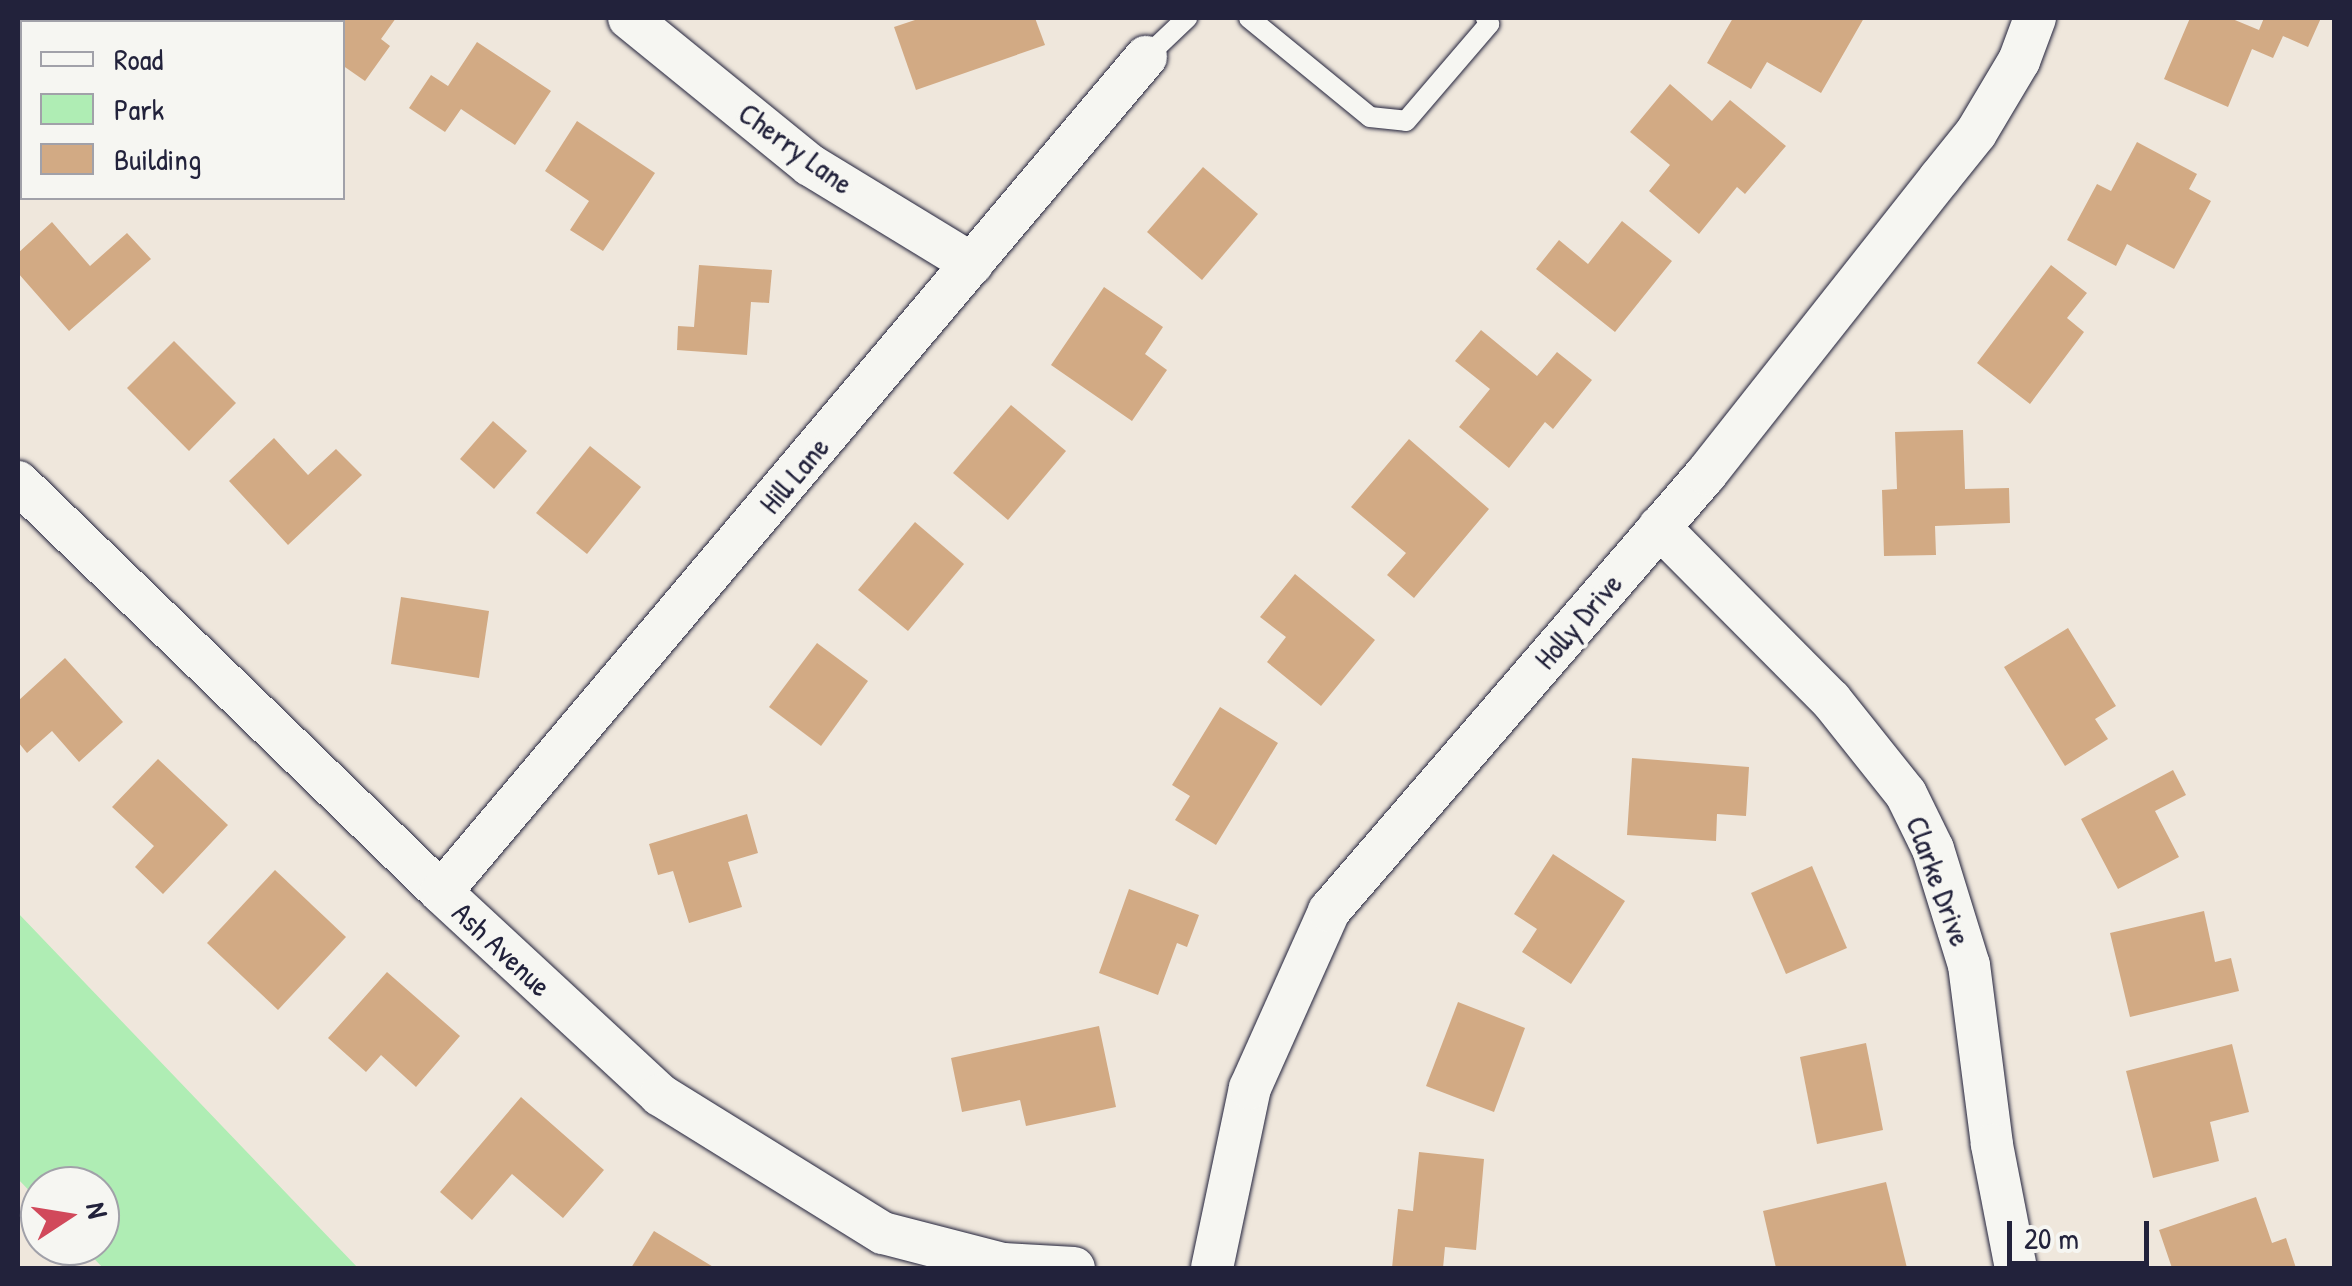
<!DOCTYPE html>
<style>
body{margin:0}
#map{position:relative;width:2352px;height:1286px;overflow:hidden;background:#efe7dc;font-family:"Patrick Hand",sans-serif}
div>[style]{position:absolute}
.green>*{inset:0;background:#afedb4}
.building>*{inset:0;background:#d2aa84}
.roads{filter:drop-shadow(0 0 2px #22223b) drop-shadow(0 0 2px #22223b)}
.service>*{height:20px;margin:-10px;padding:0 10px;transform-origin:10px;border-radius:10px;background:#f6f6f2}
.minor>*{height:42px;margin:-21px;padding:0 21px;transform-origin:21px;border-radius:21px;background:#f6f6f2}
span{translate:-50% -50%;white-space:nowrap;text-align:center;line-height:1.15;-webkit-text-stroke:8px #f6f6f2;paint-order:stroke}
.street-label{font-size:30px;color:#22223b}
.frame{position:absolute;inset:0;border:20px solid #22223b;pointer-events:none}
.legend{position:absolute;left:20px;top:20px;width:325px;height:180px;box-sizing:border-box;background:#f6f6f2;border:2px solid #a1a1a9;margin:0;padding:12px 18px;list-style:none;font-size:30px;color:#22223b}
.legend li{display:flex;align-items:center;gap:20px;height:50px}
.legend b{width:50px;border:2px solid #a1a1a9}
.north{position:absolute;left:20px;top:1166px;width:100px;height:100px;box-sizing:border-box;background:#f6f6f2;border:2px solid #a1a1a9;border-radius:50%;rotate:78deg;font-size:28px;font-weight:700;line-height:40px;text-align:center;color:#22223b}
.north::after{content:'';display:block;margin:auto;width:35px;height:45px;background:#d1495b;clip-path:polygon(50% 0,100% 100%,50% 72%,0 100%)}
.scale{position:absolute;left:2007px;top:1221px;width:142px;height:45px;box-sizing:border-box;border:5px solid #22223b;border-top:0;padding-left:12px;font-size:30px;line-height:35px;white-space:nowrap;color:#22223b;-webkit-text-stroke:8px #f6f6f2;paint-order:stroke}
</style>
<div id="map">
<div class="green">
<div style="clip-path:polygon(18px 913px,358px 1268px,103px 1268px,82px 1246px,100px 1246px,100px 1186px,40px 1186px,40px 1202px,18px 1179px)"></div>
</div>
<div class="building">
<div style="clip-path:polygon(343px 18px,396px 18px,381px 39px,390px 46px,365px 81px,342px 65px)"></div>
<div style="clip-path:polygon(921px 18px,1035px 18px,1045px 45px,916px 90px,894px 27px)"></div>
<div style="clip-path:polygon(1733px 18px,1864px 18px,1821px 93px,1767px 62px,1751px 89px,1707px 63px)"></div>
<div style="clip-path:polygon(2190px 18px,2230px 18px,2259px 30px,2264px 18px,2321px 18px,2308px 47px,2283px 36px,2273px 58px,2252px 49px,2228px 107px,2164px 79px)"></div>
<div style="clip-path:polygon(477px 42px,551px 91px,515px 145px,461px 109px,445px 132px,409px 108px,431px 75px,448px 86px)"></div>
<div style="clip-path:polygon(1670px 84px,1712px 121px,1730px 100px,1786px 146px,1745px 194px,1737px 187px,1699px 234px,1649px 191px,1670px 165px,1630px 132px)"></div>
<div style="clip-path:polygon(577px 121px,655px 173px,603px 251px,570px 230px,589px 201px,545px 171px)"></div>
<div style="clip-path:polygon(2137px 142px,2197px 174px,2189px 189px,2211px 201px,2174px 269px,2127px 244px,2116px 266px,2067px 240px,2097px 184px,2111px 191px)"></div>
<div style="clip-path:polygon(1203px 167px,1258px 214px,1202px 280px,1147px 232px)"></div>
<div style="clip-path:polygon(1622px 221px,1672px 261px,1615px 332px,1536px 269px,1559px 240px,1588px 264px)"></div>
<div style="clip-path:polygon(52px 222px,90px 266px,127px 233px,151px 259px,69px 331px,18px 273px,18px 253px)"></div>
<div style="clip-path:polygon(699px 265px,772px 270px,769px 303px,751px 302px,747px 355px,677px 350px,678px 326px,694px 327px)"></div>
<div style="clip-path:polygon(2051px 265px,2087px 293px,2067px 318px,2084px 332px,2030px 404px,1977px 363px)"></div>
<div style="clip-path:polygon(1104px 287px,1163px 327px,1145px 354px,1167px 370px,1132px 421px,1051px 365px)"></div>
<div style="clip-path:polygon(1481px 330px,1537px 376px,1557px 352px,1592px 380px,1553px 429px,1545px 422px,1509px 468px,1459px 427px,1490px 389px,1455px 361px)"></div>
<div style="clip-path:polygon(174px 341px,236px 403px,189px 451px,127px 388px)"></div>
<div style="clip-path:polygon(1011px 405px,1066px 451px,1008px 520px,953px 473px)"></div>
<div style="clip-path:polygon(493px 421px,527px 451px,494px 489px,460px 459px)"></div>
<div style="clip-path:polygon(1963px 430px,1965px 489px,2009px 488px,2010px 523px,1935px 526px,1936px 555px,1884px 556px,1882px 490px,1897px 489px,1895px 432px)"></div>
<div style="clip-path:polygon(274px 438px,308px 475px,336px 449px,362px 475px,288px 545px,229px 481px)"></div>
<div style="clip-path:polygon(1409px 439px,1489px 509px,1414px 598px,1387px 575px,1406px 553px,1351px 507px)"></div>
<div style="clip-path:polygon(590px 446px,641px 487px,587px 554px,536px 513px)"></div>
<div style="clip-path:polygon(915px 522px,964px 564px,908px 631px,858px 590px)"></div>
<div style="clip-path:polygon(1295px 574px,1375px 640px,1321px 706px,1267px 662px,1286px 637px,1260px 617px)"></div>
<div style="clip-path:polygon(401px 597px,489px 611px,479px 678px,391px 664px)"></div>
<div style="clip-path:polygon(2068px 628px,2116px 706px,2095px 719px,2108px 739px,2065px 766px,2004px 667px)"></div>
<div style="clip-path:polygon(817px 643px,868px 681px,821px 746px,769px 707px)"></div>
<div style="clip-path:polygon(65px 658px,123px 722px,79px 762px,52px 731px,27px 753px,18px 742px,18px 701px)"></div>
<div style="clip-path:polygon(1220px 707px,1278px 743px,1216px 845px,1175px 820px,1190px 796px,1172px 785px)"></div>
<div style="clip-path:polygon(1632px 758px,1749px 767px,1746px 816px,1717px 814px,1716px 841px,1627px 835px)"></div>
<div style="clip-path:polygon(158px 759px,228px 825px,163px 894px,135px 867px,154px 846px,112px 807px)"></div>
<div style="clip-path:polygon(2173px 770px,2186px 795px,2155px 811px,2179px 857px,2118px 889px,2081px 819px)"></div>
<div style="clip-path:polygon(747px 814px,758px 853px,728px 862px,742px 907px,689px 923px,673px 871px,658px 875px,649px 844px)"></div>
<div style="clip-path:polygon(1553px 854px,1625px 901px,1571px 984px,1522px 952px,1537px 929px,1514px 914px)"></div>
<div style="clip-path:polygon(1812px 866px,1847px 948px,1786px 974px,1751px 893px)"></div>
<div style="clip-path:polygon(275px 870px,346px 937px,278px 1010px,207px 943px)"></div>
<div style="clip-path:polygon(1129px 889px,1199px 915px,1187px 947px,1177px 943px,1158px 995px,1099px 973px)"></div>
<div style="clip-path:polygon(2204px 911px,2215px 962px,2231px 958px,2239px 991px,2130px 1017px,2110px 933px)"></div>
<div style="clip-path:polygon(387px 972px,460px 1036px,416px 1087px,381px 1055px,366px 1072px,328px 1038px)"></div>
<div style="clip-path:polygon(1458px 1002px,1525px 1028px,1494px 1112px,1426px 1086px)"></div>
<div style="clip-path:polygon(1099px 1026px,1116px 1107px,1026px 1126px,1020px 1100px,962px 1112px,951px 1058px)"></div>
<div style="clip-path:polygon(1866px 1043px,1883px 1130px,1817px 1144px,1800px 1057px)"></div>
<div style="clip-path:polygon(2232px 1044px,2249px 1112px,2210px 1122px,2219px 1161px,2153px 1178px,2126px 1071px)"></div>
<div style="clip-path:polygon(521px 1097px,604px 1170px,563px 1218px,512px 1174px,472px 1220px,440px 1192px)"></div>
<div style="clip-path:polygon(1419px 1152px,1484px 1159px,1476px 1250px,1445px 1247px,1443px 1268px,1392px 1268px,1398px 1209px,1413px 1211px)"></div>
<div style="clip-path:polygon(1886px 1182px,1907px 1268px,1776px 1268px,1763px 1211px)"></div>
<div style="clip-path:polygon(2256px 1197px,2272px 1243px,2286px 1238px,2296px 1268px,2172px 1268px,2159px 1230px)"></div>
<div style="clip-path:polygon(654px 1231px,715px 1268px,631px 1268px)"></div>
</div>
<div class="roads">
<div class="service">
<div style="left:1249px;top:18px;width:156px;rotate:39.3deg"></div>
<div style="left:1370px;top:117px;width:36px;rotate:6deg"></div>
<div style="left:1406px;top:121px;width:128px;rotate:-49.4deg"></div>
<div style="left:1489px;top:24px;width:7px;rotate:-117deg"></div>
<div style="left:1146px;top:57px;width:57px;rotate:-43.6deg"></div>
</div>
<div class="minor">
<div style="left:629px;top:18px;width:233px;rotate:39.1deg"></div>
<div style="left:810px;top:165px;width:190px;rotate:31.4deg"></div>
<div style="left:18px;top:482px;width:589px;rotate:44.11deg"></div>
<div style="left:441px;top:892px;width:299px;rotate:42.8deg"></div>
<div style="left:660px;top:1095px;width:262px;rotate:31.8deg"></div>
<div style="left:883px;top:1233px;width:124px;rotate:14.5deg"></div>
<div style="left:1003px;top:1264px;width:71px;rotate:3.2deg"></div>
<div style="left:1659px;top:527px;width:244px;rotate:45.2deg"></div>
<div style="left:1831px;top:700px;width:120px;rotate:51.4deg"></div>
<div style="left:1906px;top:794px;width:61px;rotate:63.9deg"></div>
<div style="left:1933px;top:849px;width:121px;rotate:72.8deg"></div>
<div style="left:1969px;top:965px;width:181px;rotate:82.7deg"></div>
<div style="left:1992px;top:1145px;width:125px;rotate:79deg"></div>
<div style="left:441px;top:892px;width:1093px;rotate:-49.83deg"></div>
<div style="left:1212px;top:1268px;width:184px;rotate:-78.1deg"></div>
<div style="left:1250px;top:1088px;width:194px;rotate:-65.9deg"></div>
<div style="left:1329px;top:911px;width:577px;rotate:-49.22deg"></div>
<div style="left:1706px;top:474px;width:376px;rotate:-51.7deg"></div>
<div style="left:1939px;top:179px;width:59px;rotate:-51.2deg"></div>
<div style="left:1976px;top:133px;width:84px;rotate:-59.2deg"></div>
<div style="left:2019px;top:61px;width:46px;rotate:-69.6deg"></div>
</div>
</div>
<div class="street-label">
<span style="left:796px;top:148px;rotate:36deg">Cherry Lane</span>
<span style="left:794px;top:475px;rotate:-50deg">Hill Lane</span>
<span style="left:1578px;top:621px;rotate:-49deg">Holly Drive</span>
<span style="left:1939px;top:881px;rotate:70deg">Clarke Drive</span>
<span style="left:502px;top:949px;rotate:43deg">Ash Avenue</span>
</div>
<div class="frame"></div>
<ul class="legend">
<li><b style="height:12px;background:#f6f6f2"></b>Road</li>
<li><b style="height:28px;background:#afedb4"></b>Park</li>
<li><b style="height:28px;background:#d2aa84"></b>Building</li>
</ul>
<div class="north">N</div>
<div class="scale">20 m</div>
</div>
